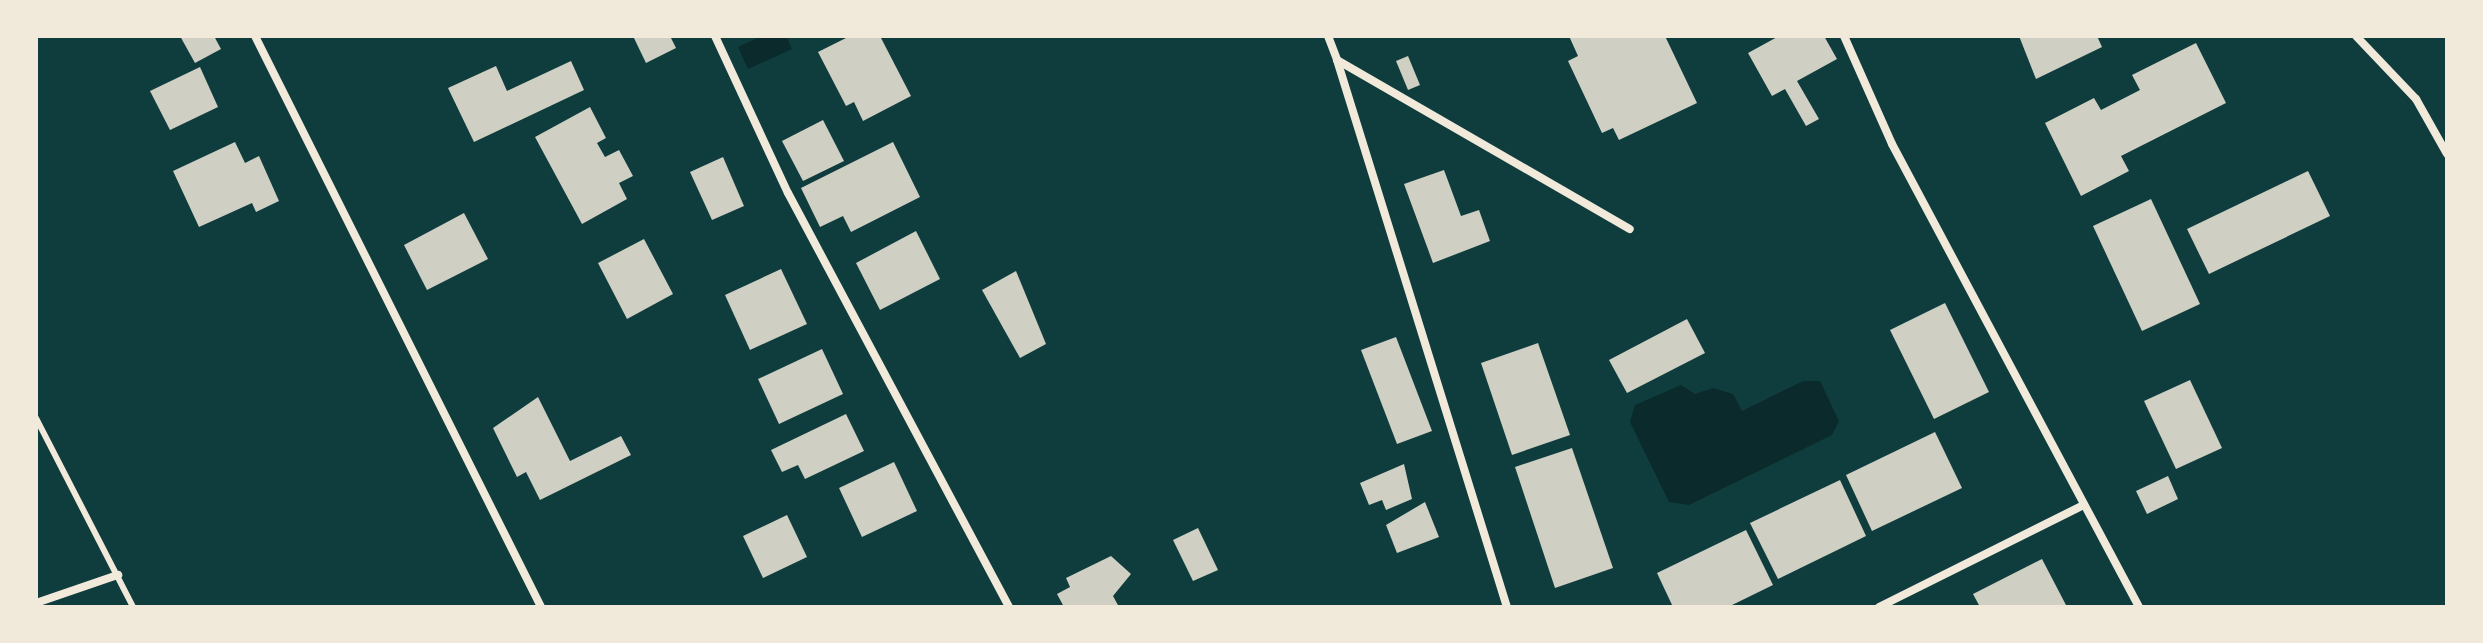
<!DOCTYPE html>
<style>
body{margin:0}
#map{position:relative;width:2483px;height:643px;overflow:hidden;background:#0f3d3e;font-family:Commissioner,sans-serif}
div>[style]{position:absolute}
.water>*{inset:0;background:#0a2a2b}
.building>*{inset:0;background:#cfcfc3}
.service>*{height:6px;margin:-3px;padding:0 3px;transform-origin:3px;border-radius:3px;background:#f1e9da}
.minor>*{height:8px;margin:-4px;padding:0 4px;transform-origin:4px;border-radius:4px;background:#f1e9da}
span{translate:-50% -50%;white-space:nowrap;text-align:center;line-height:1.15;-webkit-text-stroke:6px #f1e9da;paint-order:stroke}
.frame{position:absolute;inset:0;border:38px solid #f1e9da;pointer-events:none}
</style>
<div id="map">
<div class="water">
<div style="clip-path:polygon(762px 36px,786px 36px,792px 49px,748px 69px,738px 47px)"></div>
<div style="clip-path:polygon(1803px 381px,1820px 381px,1839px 421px,1832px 435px,1689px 505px,1669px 502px,1630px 422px,1635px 405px,1681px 385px,1695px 394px,1713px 388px,1733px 394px,1742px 411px)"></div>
</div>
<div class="building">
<div style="clip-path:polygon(180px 36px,214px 36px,221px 49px,195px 63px)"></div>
<div style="clip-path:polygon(633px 36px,670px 36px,676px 48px,646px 63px)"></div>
<div style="clip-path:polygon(850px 36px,880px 36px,911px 96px,863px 121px,854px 102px,846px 106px,818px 52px)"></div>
<div style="clip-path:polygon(1569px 36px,1665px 36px,1697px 103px,1619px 140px,1613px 128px,1602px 133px,1568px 61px,1578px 56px)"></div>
<div style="clip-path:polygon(1779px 36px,1824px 36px,1837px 59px,1797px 81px,1819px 119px,1806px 126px,1785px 89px,1772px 96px,1748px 53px)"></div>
<div style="clip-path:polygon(2019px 36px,2097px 36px,2102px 47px,2036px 79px)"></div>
<div style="clip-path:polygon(2196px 43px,2226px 103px,2121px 156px,2129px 171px,2081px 196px,2045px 123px,2094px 98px,2101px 110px,2140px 90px,2132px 75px)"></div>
<div style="clip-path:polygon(1408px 56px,1420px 85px,1408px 90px,1396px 61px)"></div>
<div style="clip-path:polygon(571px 61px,584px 90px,474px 142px,448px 88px,496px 66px,507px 91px)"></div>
<div style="clip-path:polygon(200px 67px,218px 107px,170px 130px,150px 91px)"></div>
<div style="clip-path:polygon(590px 107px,606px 138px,597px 143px,605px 157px,619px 150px,633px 176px,619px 183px,627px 199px,582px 224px,535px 137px)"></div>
<div style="clip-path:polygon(823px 120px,844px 161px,803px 181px,782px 141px)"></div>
<div style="clip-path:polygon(235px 142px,245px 163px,259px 156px,279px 201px,256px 212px,252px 203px,199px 227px,173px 171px)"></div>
<div style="clip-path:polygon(893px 142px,920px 197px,851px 232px,843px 216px,820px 227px,801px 188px)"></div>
<div style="clip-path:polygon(723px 157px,744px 206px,712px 220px,690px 172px)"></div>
<div style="clip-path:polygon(1444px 170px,1461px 216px,1479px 210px,1490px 241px,1433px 263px,1404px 184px)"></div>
<div style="clip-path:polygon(2308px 171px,2330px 216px,2209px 274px,2187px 229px)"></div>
<div style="clip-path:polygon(2151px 199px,2200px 304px,2142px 331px,2093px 226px)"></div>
<div style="clip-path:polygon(464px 213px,488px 259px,427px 290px,404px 245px)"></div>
<div style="clip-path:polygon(916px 231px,940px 279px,880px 310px,856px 263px)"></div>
<div style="clip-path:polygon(644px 239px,673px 294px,627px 319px,598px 263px)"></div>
<div style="clip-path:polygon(781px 269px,807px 324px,750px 350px,725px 295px)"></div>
<div style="clip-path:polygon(1016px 271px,1046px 344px,1020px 358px,982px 290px)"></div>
<div style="clip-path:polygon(1945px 303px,1989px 392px,1934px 419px,1890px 330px)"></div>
<div style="clip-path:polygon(1687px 319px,1705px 353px,1627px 393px,1609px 360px)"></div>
<div style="clip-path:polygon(1396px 337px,1432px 431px,1397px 444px,1361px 350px)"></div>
<div style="clip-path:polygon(1538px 343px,1570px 435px,1512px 455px,1481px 363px)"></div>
<div style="clip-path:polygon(822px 349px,843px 394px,779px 424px,758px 379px)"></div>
<div style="clip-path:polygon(2190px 380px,2222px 448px,2176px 469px,2144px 401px)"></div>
<div style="clip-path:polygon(538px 397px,570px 461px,621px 436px,631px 455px,540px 500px,526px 472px,517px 477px,493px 428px)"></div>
<div style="clip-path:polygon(846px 414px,864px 451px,805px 479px,798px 465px,782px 472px,771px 450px)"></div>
<div style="clip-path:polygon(1935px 432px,1962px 488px,1872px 531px,1846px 475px)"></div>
<div style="clip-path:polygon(1572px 448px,1613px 568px,1555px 588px,1515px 467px)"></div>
<div style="clip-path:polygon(894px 462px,917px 511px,862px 537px,839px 488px)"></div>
<div style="clip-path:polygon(1404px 464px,1412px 499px,1386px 510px,1382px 500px,1369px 505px,1360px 483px)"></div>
<div style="clip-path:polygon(2168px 476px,2178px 499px,2147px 514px,2136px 491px)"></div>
<div style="clip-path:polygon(1840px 480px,1866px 536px,1778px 579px,1750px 523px)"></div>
<div style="clip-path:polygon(1425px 502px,1439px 537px,1397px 553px,1386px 525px)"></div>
<div style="clip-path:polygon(787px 515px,807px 557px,763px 578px,743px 536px)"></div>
<div style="clip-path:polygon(1198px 528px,1218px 570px,1193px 581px,1173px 540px)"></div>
<div style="clip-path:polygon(1746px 530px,1773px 585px,1728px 607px,1673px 607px,1657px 573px)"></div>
<div style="clip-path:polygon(1111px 556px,1131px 574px,1113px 596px,1119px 607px,1064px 607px,1057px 594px,1070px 587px,1066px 578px)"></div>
<div style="clip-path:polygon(2042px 559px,2067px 607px,1980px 607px,1973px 594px)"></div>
</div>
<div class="service">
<div style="left:36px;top:418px;width:212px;rotate:62.8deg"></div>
</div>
<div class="minor">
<div style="left:255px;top:36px;width:639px;rotate:63.39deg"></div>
<div style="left:715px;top:36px;width:173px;rotate:65.1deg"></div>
<div style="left:788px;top:193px;width:469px;rotate:61.9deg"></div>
<div style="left:1328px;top:36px;width:26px;rotate:69deg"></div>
<div style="left:1337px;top:60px;width:338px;rotate:30deg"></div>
<div style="left:1844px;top:36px;width:118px;rotate:66deg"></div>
<div style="left:1892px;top:144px;width:525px;rotate:61.92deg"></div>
<div style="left:2356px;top:36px;width:87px;rotate:46.4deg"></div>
<div style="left:2416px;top:99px;width:63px;rotate:60.6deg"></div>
<div style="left:1337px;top:60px;width:573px;rotate:72.74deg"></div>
<div style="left:36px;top:603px;width:87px;rotate:-18.9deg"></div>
<div style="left:1879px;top:607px;width:229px;rotate:-26.5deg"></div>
</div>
<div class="frame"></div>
</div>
